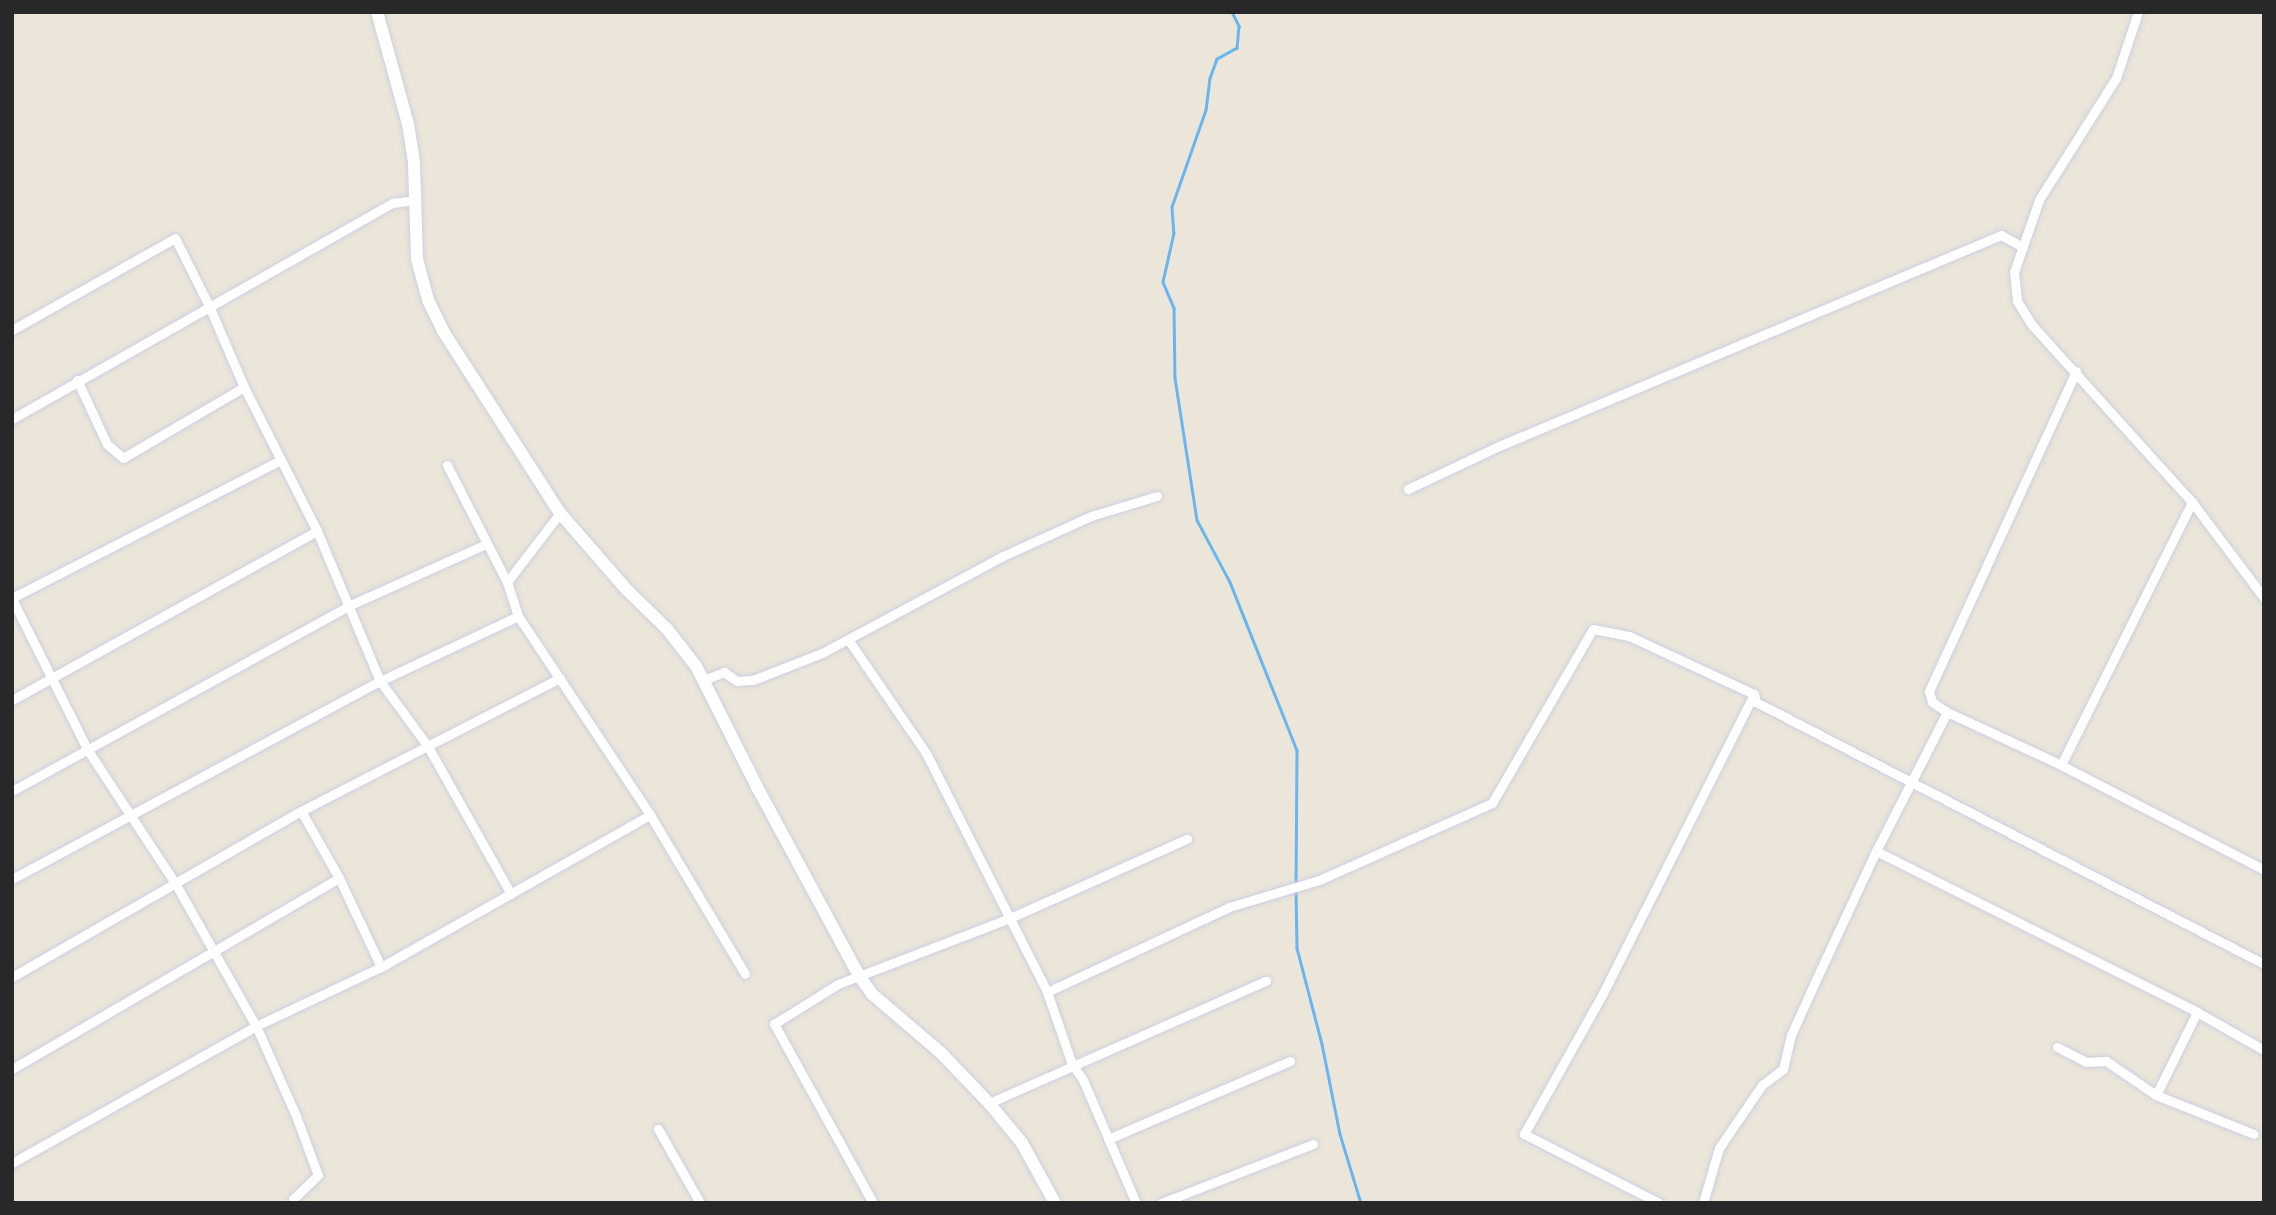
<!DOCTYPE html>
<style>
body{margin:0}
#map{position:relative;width:2276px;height:1215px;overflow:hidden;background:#ebe6d9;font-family:"Nunito Sans",sans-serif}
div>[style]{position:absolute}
.stream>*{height:2.5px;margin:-1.25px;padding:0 1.25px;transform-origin:1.25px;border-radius:1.25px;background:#68b5f0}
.roads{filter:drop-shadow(0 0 2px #cecee1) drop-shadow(0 0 2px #cecee1)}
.street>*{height:9px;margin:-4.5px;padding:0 4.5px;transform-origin:4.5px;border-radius:4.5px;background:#fff}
.secondary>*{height:12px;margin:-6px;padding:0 6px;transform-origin:6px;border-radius:6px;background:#fff}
span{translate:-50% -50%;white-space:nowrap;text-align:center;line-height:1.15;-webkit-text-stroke:6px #fff;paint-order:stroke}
.frame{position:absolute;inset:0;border:14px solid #282828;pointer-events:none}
</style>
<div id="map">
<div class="stream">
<div style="left:1232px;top:12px;width:16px;rotate:63deg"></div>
<div style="left:1239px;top:26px;width:22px;rotate:95deg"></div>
<div style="left:1237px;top:48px;width:23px;rotate:151deg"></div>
<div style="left:1217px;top:59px;width:20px;rotate:110deg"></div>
<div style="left:1210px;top:78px;width:32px;rotate:97deg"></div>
<div style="left:1206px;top:110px;width:103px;rotate:109.3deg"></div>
<div style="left:1172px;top:207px;width:26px;rotate:86deg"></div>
<div style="left:1174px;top:233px;width:50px;rotate:102.7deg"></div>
<div style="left:1163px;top:282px;width:28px;rotate:67deg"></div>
<div style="left:1174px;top:308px;width:70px;rotate:89.2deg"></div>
<div style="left:1175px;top:378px;width:144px;rotate:81.2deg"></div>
<div style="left:1197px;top:520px;width:70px;rotate:62deg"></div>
<div style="left:1230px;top:582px;width:181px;rotate:68.3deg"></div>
<div style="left:1297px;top:750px;width:133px;rotate:90.4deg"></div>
<div style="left:1296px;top:890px;width:58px;rotate:89deg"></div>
<div style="left:1297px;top:948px;width:99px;rotate:75.4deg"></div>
<div style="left:1322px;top:1044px;width:92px;rotate:78.7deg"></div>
<div style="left:1340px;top:1134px;width:72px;rotate:73.1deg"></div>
</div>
<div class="roads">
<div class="street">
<div style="left:2138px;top:12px;width:70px;rotate:108.4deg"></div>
<div style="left:2116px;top:78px;width:144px;rotate:122.3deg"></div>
<div style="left:2039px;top:200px;width:76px;rotate:109.1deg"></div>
<div style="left:2014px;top:272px;width:29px;rotate:84deg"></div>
<div style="left:2017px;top:301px;width:28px;rotate:58deg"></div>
<div style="left:2032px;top:325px;width:239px;rotate:47.9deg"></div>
<div style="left:2192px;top:502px;width:120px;rotate:53.1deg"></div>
<div style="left:12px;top:330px;width:187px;rotate:-29.4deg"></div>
<div style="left:175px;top:238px;width:76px;rotate:63.4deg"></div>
<div style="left:209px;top:306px;width:88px;rotate:66.6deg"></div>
<div style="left:244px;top:387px;width:161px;rotate:63.1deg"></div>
<div style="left:317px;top:531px;width:163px;rotate:67.2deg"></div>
<div style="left:380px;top:681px;width:79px;rotate:53.7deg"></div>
<div style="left:427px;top:745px;width:171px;rotate:60.6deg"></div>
<div style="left:77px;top:380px;width:71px;rotate:64.9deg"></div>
<div style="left:107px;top:444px;width:21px;rotate:41deg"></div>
<div style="left:123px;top:458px;width:140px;rotate:-30.4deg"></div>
<div style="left:12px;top:419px;width:438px;rotate:-29.6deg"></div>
<div style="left:393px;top:203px;width:22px;rotate:-8deg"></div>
<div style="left:447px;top:465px;width:131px;rotate:62.9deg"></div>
<div style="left:507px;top:582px;width:36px;rotate:72deg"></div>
<div style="left:518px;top:616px;width:239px;rotate:56.4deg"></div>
<div style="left:650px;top:815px;width:185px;rotate:59.1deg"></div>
<div style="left:1408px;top:489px;width:101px;rotate:-25.3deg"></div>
<div style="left:1499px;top:446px;width:545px;rotate:-22.8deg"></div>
<div style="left:2001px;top:235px;width:25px;rotate:29deg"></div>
<div style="left:507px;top:582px;width:87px;rotate:-52.5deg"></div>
<div style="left:12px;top:598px;width:302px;rotate:-27.2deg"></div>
<div style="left:12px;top:599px;width:168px;rotate:63.4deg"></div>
<div style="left:87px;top:749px;width:160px;rotate:56.7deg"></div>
<div style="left:175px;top:883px;width:164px;rotate:60.5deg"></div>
<div style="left:256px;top:1026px;width:98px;rotate:66deg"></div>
<div style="left:296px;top:1116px;width:63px;rotate:69.6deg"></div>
<div style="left:318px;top:1175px;width:35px;rotate:136deg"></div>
<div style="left:293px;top:1199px;width:4px;rotate:90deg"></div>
<div style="left:849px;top:641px;width:136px;rotate:55.5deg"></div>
<div style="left:926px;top:753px;width:268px;rotate:63.1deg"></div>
<div style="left:1047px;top:992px;width:76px;rotate:70.9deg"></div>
<div style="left:1072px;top:1064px;width:19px;rotate:55deg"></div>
<div style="left:1083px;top:1080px;width:134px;rotate:66.7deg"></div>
<div style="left:704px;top:680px;width:22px;rotate:-22deg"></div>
<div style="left:724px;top:672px;width:16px;rotate:35deg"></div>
<div style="left:737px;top:681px;width:16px;rotate:-4deg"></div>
<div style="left:753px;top:680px;width:74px;rotate:-21.4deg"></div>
<div style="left:822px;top:653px;width:205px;rotate:-28.2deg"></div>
<div style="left:1003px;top:556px;width:97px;rotate:-24.4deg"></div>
<div style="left:1091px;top:516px;width:69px;rotate:-16.9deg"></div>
<div style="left:12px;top:700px;width:349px;rotate:-29deg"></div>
<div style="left:1947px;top:712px;width:126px;rotate:24.9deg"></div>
<div style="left:2061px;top:765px;width:229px;rotate:27.3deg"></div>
<div style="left:2061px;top:765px;width:294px;rotate:-63.5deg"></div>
<div style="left:12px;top:791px;width:384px;rotate:-28.8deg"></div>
<div style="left:348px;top:606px;width:151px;rotate:-24.2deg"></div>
<div style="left:301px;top:811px;width:77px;rotate:60.4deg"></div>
<div style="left:339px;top:878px;width:98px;rotate:64.7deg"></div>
<div style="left:1876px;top:851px;width:359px;rotate:26.6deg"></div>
<div style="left:2197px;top:1012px;width:77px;rotate:29.6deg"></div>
<div style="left:12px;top:879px;width:418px;rotate:-28.3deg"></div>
<div style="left:380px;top:681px;width:153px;rotate:-25.2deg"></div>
<div style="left:12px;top:977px;width:333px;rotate:-29.9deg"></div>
<div style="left:301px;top:811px;width:291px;rotate:-27.2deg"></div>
<div style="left:1047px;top:992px;width:201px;rotate:-25deg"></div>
<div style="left:1229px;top:907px;width:94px;rotate:-16.7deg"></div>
<div style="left:1319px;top:880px;width:189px;rotate:-24deg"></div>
<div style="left:1492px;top:803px;width:201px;rotate:-59.9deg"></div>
<div style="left:1593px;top:629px;width:37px;rotate:11deg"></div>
<div style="left:1629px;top:636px;width:138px;rotate:24.9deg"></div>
<div style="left:1754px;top:694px;width:8px;rotate:76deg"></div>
<div style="left:1756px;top:702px;width:572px;rotate:27.28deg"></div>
<div style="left:2057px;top:1047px;width:33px;rotate:27deg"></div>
<div style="left:2086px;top:1062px;width:20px;rotate:-3deg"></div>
<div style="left:2106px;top:1061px;width:60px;rotate:34.2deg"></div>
<div style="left:2156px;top:1095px;width:105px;rotate:21.7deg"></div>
<div style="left:12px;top:1069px;width:379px;rotate:-30.3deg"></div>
<div style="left:2156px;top:1095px;width:93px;rotate:-63.7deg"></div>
<div style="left:989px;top:1103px;width:303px;rotate:-23.8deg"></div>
<div style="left:658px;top:1129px;width:85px;rotate:60.4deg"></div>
<div style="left:1108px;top:1139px;width:198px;rotate:-23.2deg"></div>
<div style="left:12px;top:1163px;width:280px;rotate:-29.3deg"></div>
<div style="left:256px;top:1026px;width:138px;rotate:-25.3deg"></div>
<div style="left:381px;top:967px;width:309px;rotate:-29.5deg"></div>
<div style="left:873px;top:1203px;width:205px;rotate:-118.9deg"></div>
<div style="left:774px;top:1024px;width:75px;rotate:-32deg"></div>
<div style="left:838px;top:984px;width:184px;rotate:-21deg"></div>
<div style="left:1010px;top:918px;width:194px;rotate:-24.1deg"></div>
<div style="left:1161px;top:1203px;width:163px;rotate:-21.2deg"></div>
<div style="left:1659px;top:1203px;width:152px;rotate:-152.9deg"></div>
<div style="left:1524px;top:1134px;width:162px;rotate:-60.7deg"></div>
<div style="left:1603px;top:993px;width:335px;rotate:-63.2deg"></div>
<div style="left:1703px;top:1203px;width:57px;rotate:-73.8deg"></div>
<div style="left:1719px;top:1148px;width:76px;rotate:-55.7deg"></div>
<div style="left:1762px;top:1085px;width:26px;rotate:-37deg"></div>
<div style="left:1783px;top:1069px;width:35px;rotate:-77deg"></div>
<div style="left:1791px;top:1035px;width:72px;rotate:-65.6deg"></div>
<div style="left:1821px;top:969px;width:130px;rotate:-65deg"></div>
<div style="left:1876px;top:851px;width:156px;rotate:-62.9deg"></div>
<div style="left:1947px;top:712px;width:18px;rotate:-146deg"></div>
<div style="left:1932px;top:702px;width:11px;rotate:-105deg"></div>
<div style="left:1929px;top:691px;width:352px;rotate:-65.3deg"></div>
</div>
<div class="secondary">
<div style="left:377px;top:12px;width:116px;rotate:74.5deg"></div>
<div style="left:408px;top:124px;width:39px;rotate:81deg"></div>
<div style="left:414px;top:163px;width:96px;rotate:88.2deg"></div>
<div style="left:417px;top:259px;width:42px;rotate:75deg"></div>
<div style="left:428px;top:300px;width:34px;rotate:64deg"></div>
<div style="left:443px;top:331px;width:216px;rotate:57.3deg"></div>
<div style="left:560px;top:513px;width:101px;rotate:49deg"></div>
<div style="left:626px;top:589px;width:57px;rotate:44.3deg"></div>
<div style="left:667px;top:629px;width:47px;rotate:51.9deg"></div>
<div style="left:696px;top:666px;width:136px;rotate:63.2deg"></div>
<div style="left:757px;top:787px;width:215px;rotate:61.6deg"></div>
<div style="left:859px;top:976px;width:22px;rotate:54deg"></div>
<div style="left:872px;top:994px;width:91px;rotate:40.5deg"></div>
<div style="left:941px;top:1053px;width:69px;rotate:46.2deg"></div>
<div style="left:989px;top:1103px;width:52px;rotate:50.5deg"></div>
<div style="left:1022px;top:1143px;width:68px;rotate:61.2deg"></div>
</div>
</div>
<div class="frame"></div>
</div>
